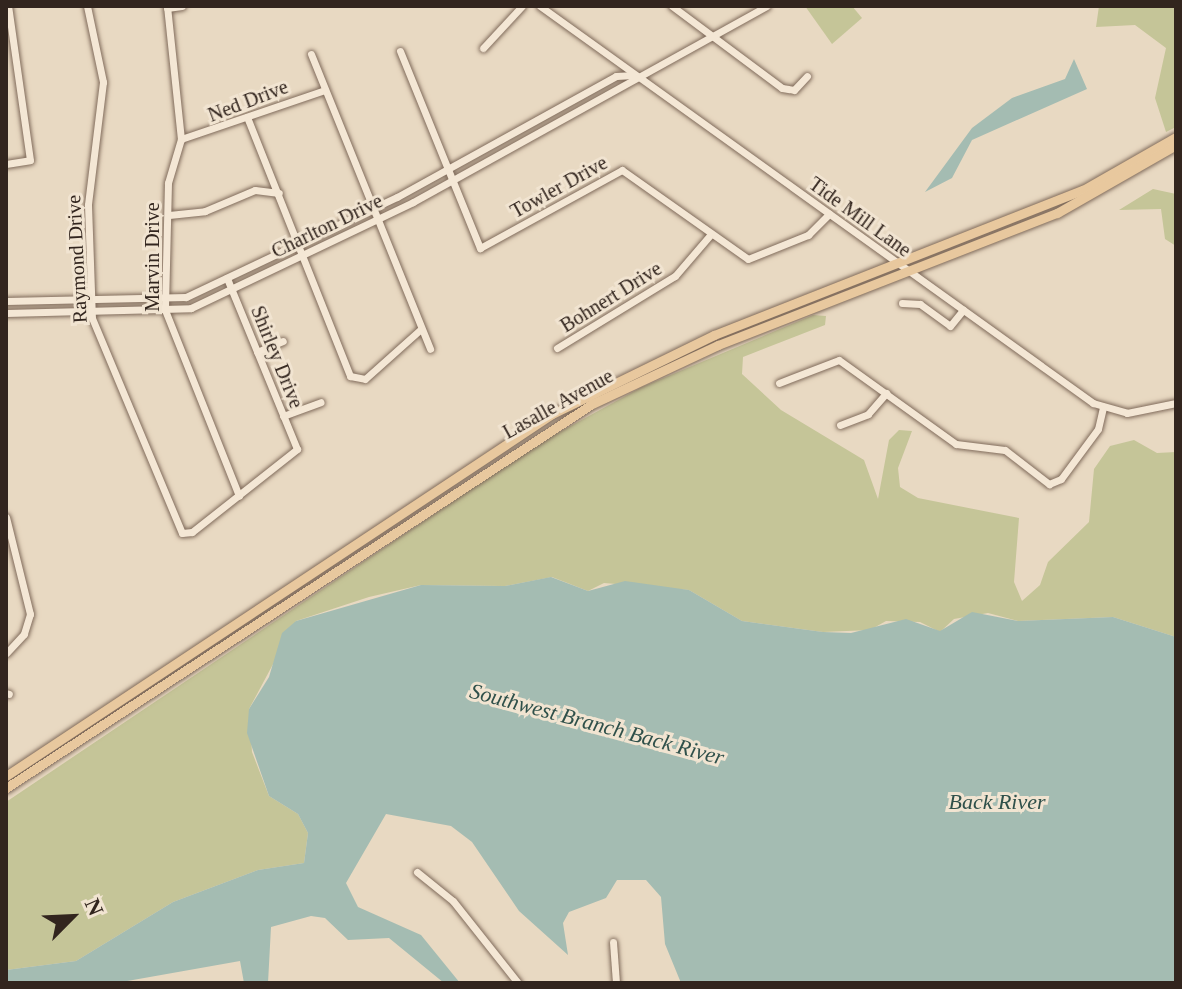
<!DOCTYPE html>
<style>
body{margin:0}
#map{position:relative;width:1182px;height:989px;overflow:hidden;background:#e8d9c2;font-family:Georgia,serif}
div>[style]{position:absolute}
.green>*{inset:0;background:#c5c598}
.water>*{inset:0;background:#a4bcb2}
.roads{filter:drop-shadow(0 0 2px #806b5b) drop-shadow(0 0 2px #806b5b)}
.minor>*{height:7px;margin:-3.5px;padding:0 3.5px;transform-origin:3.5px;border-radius:3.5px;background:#f4e7d5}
.major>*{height:9px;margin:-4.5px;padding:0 4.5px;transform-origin:4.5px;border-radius:4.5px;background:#e8c89e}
span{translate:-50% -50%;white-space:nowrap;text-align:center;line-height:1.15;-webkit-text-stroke:6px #f1e4d1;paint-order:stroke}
.street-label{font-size:20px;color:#32251e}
.water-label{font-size:22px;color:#2f504a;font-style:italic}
.frame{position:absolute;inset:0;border:8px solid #32251e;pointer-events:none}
.north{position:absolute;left:32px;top:877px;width:80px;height:80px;-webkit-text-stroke:6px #f1e4d1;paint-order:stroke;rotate:66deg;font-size:22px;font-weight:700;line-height:32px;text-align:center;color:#32251e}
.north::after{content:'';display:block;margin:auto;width:28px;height:36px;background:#32251e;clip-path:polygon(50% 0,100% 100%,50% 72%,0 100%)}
</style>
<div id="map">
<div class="green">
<div style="clip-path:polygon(805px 6px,852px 6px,862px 18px,832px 44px)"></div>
<div style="clip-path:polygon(1099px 6px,1176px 6px,1176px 127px,1166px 132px,1155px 98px,1166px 48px,1135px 25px,1096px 27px)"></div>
<div style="clip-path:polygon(1153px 189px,1176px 194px,1176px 246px,1165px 239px,1161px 209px,1119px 210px)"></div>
<div style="clip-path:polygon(813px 315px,826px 316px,825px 325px,743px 357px,742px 374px,781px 410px,864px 460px,878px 499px,889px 440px,899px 430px,912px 431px,898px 468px,900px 487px,918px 498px,1019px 518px,1014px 582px,1022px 601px,1040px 585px,1048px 562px,1089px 522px,1094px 469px,1110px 446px,1134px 440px,1157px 453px,1176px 452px,1176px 637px,1113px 617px,1018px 621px,988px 613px,954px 619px,940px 632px,920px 622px,886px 621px,870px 630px,823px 632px,742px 621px,689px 590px,604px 583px,588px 591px,552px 577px,505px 586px,421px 585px,369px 597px,296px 621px,249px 709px,252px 752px,269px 796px,298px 814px,308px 833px,304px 863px,258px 870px,173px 902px,76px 961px,6px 970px,6px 802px,543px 441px,642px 387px)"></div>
</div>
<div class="water">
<div style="clip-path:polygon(1074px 59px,1087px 89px,972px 140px,952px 178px,925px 192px,972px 128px,1012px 98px,1065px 79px)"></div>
<div style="clip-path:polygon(551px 577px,588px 591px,625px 581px,689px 590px,742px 621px,823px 632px,851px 633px,906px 619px,940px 631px,972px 612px,1018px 621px,1113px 617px,1176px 637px,1176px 983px,681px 983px,665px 944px,661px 897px,646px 880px,617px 880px,606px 898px,569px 912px,563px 923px,568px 955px,519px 911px,472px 842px,451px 826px,386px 814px,346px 883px,358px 907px,421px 935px,460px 983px,444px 983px,389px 938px,348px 940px,325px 918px,311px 916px,271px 927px,268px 983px,244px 983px,240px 961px,116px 983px,6px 983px,6px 970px,76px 961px,173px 902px,258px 870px,304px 863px,308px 833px,298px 814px,269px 796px,247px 733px,249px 709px,269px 677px,282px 633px,296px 621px,421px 585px,505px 586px)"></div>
</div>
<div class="roads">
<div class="minor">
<div style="left:87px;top:6px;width:78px;rotate:78.1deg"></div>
<div style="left:103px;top:82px;width:124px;rotate:97deg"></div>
<div style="left:88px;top:205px;width:113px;rotate:88deg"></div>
<div style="left:92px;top:318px;width:233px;rotate:67.3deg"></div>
<div style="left:182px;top:533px;width:10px;rotate:-6deg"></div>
<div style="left:192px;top:532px;width:134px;rotate:-38.3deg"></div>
<div style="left:297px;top:449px;width:185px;rotate:-112.3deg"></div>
<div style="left:167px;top:6px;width:134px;rotate:84deg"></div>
<div style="left:181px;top:139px;width:46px;rotate:106.5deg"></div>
<div style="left:168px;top:183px;width:127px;rotate:91.4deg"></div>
<div style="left:165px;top:310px;width:200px;rotate:68.3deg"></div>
<div style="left:540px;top:6px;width:681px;rotate:35.67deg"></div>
<div style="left:1093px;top:403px;width:35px;rotate:16deg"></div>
<div style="left:1127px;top:413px;width:50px;rotate:-11.5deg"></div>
<div style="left:672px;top:6px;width:137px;rotate:36.7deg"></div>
<div style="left:782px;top:88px;width:12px;rotate:9deg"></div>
<div style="left:794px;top:90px;width:19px;rotate:-47deg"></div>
<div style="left:167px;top:8px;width:15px;rotate:-8deg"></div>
<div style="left:483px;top:48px;width:57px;rotate:-47.1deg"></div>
<div style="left:400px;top:51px;width:213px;rotate:67.9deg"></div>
<div style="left:480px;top:248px;width:162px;rotate:-28.8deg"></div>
<div style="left:622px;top:170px;width:154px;rotate:35.2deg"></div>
<div style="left:748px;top:259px;width:65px;rotate:-21.8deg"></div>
<div style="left:808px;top:235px;width:30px;rotate:-45deg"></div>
<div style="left:311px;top:54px;width:318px;rotate:68deg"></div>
<div style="left:247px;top:117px;width:279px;rotate:68.3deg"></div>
<div style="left:350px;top:376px;width:15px;rotate:11deg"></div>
<div style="left:365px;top:379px;width:75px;rotate:-41.8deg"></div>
<div style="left:181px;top:139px;width:152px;rotate:-18.8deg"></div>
<div style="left:6px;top:164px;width:24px;rotate:-9deg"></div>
<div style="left:30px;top:160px;width:156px;rotate:-98.1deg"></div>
<div style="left:169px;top:215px;width:36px;rotate:-6deg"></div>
<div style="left:205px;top:211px;width:54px;rotate:-22.8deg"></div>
<div style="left:255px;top:190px;width:24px;rotate:7deg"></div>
<div style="left:6px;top:301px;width:180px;rotate:-1.3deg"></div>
<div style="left:186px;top:297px;width:233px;rotate:-25.4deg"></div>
<div style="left:397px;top:197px;width:250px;rotate:-28.9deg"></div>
<div style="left:616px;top:76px;width:18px;rotate:-3deg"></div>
<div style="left:902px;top:303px;width:18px;rotate:3deg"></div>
<div style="left:920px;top:304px;width:37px;rotate:36deg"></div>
<div style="left:950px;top:326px;width:21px;rotate:-51deg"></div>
<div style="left:6px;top:313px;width:185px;rotate:-1.5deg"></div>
<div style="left:191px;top:308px;width:246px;rotate:-25.5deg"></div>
<div style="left:413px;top:202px;width:404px;rotate:-29deg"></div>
<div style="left:557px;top:348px;width:138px;rotate:-31.4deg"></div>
<div style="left:675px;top:276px;width:55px;rotate:-49.4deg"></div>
<div style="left:257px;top:352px;width:28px;rotate:-23deg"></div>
<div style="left:779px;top:383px;width:64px;rotate:-21deg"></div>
<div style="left:839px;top:360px;width:144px;rotate:35.7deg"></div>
<div style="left:956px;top:444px;width:49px;rotate:7deg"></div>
<div style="left:1005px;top:450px;width:56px;rotate:37.7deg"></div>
<div style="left:1049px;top:484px;width:13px;rotate:-23deg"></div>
<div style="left:1061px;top:479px;width:62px;rotate:-53.5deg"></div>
<div style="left:1098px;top:429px;width:23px;rotate:-77deg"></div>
<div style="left:283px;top:416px;width:40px;rotate:-20.2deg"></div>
<div style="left:840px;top:425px;width:30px;rotate:-21deg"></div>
<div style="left:868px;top:414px;width:28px;rotate:-49deg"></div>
<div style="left:6px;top:517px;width:100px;rotate:76.1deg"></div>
<div style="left:30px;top:614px;width:21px;rotate:107deg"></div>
<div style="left:24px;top:634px;width:26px;rotate:133deg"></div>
<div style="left:6px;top:693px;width:3px;rotate:18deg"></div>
<div style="left:417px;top:872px;width:46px;rotate:38.9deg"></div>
<div style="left:453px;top:901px;width:105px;rotate:51.6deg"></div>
<div style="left:613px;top:942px;width:41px;rotate:85.8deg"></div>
</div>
<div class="major">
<div style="left:6px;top:776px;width:655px;rotate:-33.54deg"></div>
<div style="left:552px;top:414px;width:180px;rotate:-26deg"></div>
<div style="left:714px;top:335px;width:396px;rotate:-21.5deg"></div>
<div style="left:1083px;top:190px;width:107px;rotate:-29.7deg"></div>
<div style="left:6px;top:788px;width:701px;rotate:-33.24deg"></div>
<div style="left:592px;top:404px;width:139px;rotate:-25.1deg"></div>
<div style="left:718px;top:345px;width:364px;rotate:-21.3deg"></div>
<div style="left:1057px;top:213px;width:137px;rotate:-29.7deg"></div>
</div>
</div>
<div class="street-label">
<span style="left:248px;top:101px;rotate:-21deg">Ned Drive</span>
<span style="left:559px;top:187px;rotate:-29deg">Towler Drive</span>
<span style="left:860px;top:217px;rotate:36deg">Tide Mill Lane</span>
<span style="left:327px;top:226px;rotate:-26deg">Charlton Drive</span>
<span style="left:152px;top:257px;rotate:-90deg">Marvin Drive</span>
<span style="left:77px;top:259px;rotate:-93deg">Raymond Drive</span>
<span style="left:611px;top:297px;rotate:-32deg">Bohnert Drive</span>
<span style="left:277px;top:357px;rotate:68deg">Shirley Drive</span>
<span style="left:558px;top:404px;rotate:-29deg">Lasalle Avenue</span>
</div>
<div class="water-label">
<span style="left:597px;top:724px;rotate:15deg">Southwest Branch Back River</span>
<span style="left:997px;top:802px">Back River</span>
</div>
<div class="frame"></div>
<div class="north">N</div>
</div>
